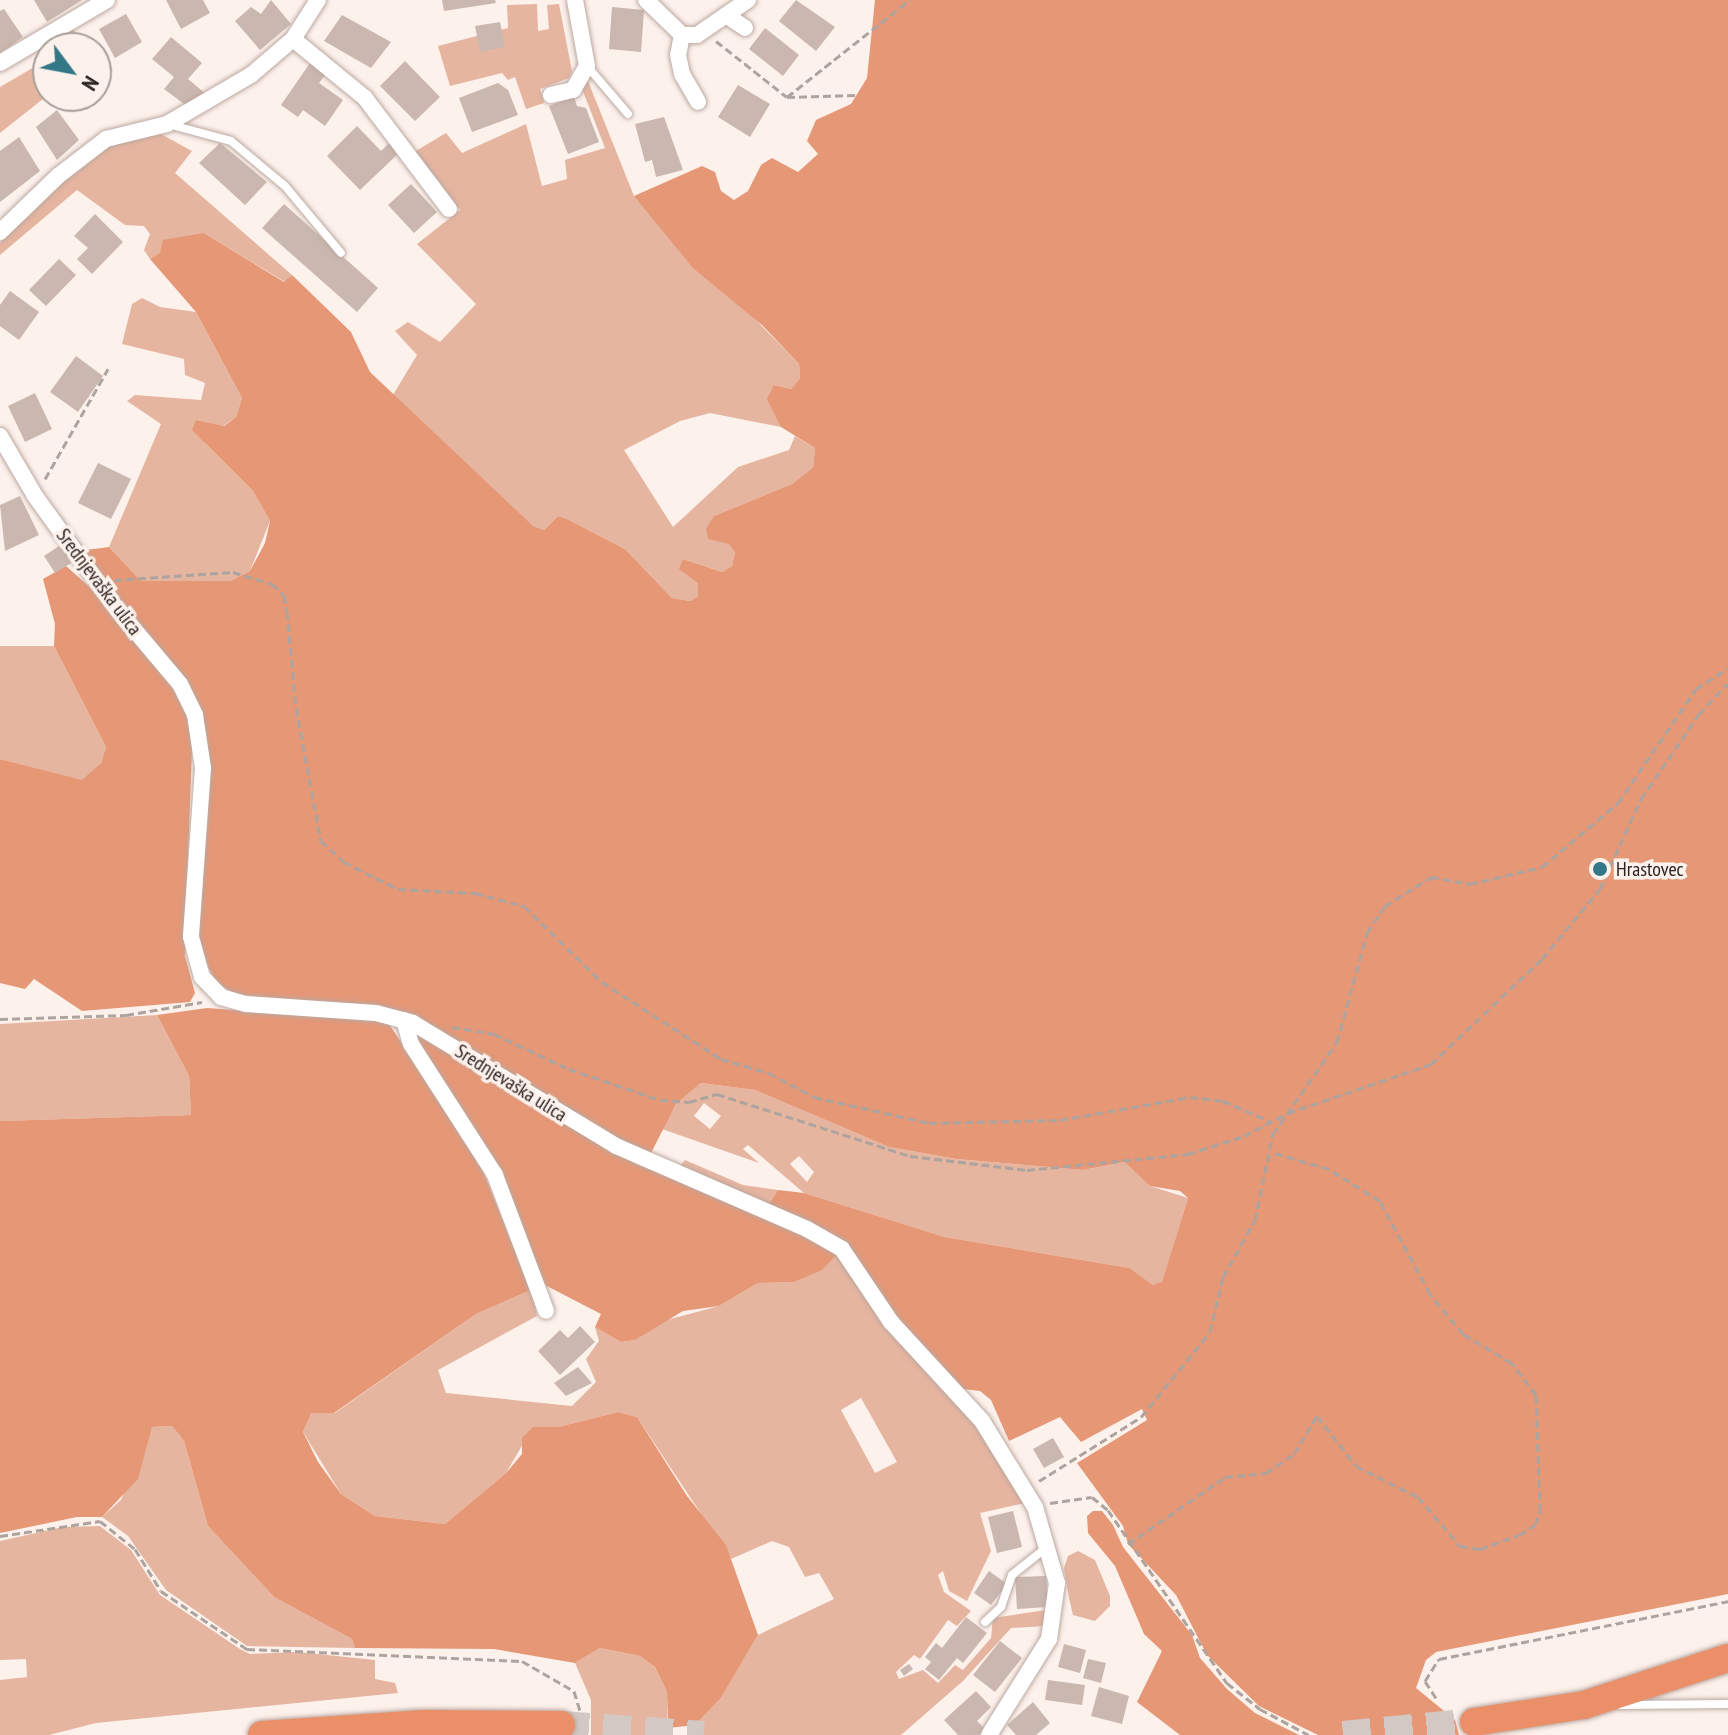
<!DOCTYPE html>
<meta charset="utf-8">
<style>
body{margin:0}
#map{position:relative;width:1728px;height:1735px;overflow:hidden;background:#fdf1ec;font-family:"PT Sans Narrow",sans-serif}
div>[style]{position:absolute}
.green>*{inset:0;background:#e6b5a0}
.forest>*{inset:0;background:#e59776}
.building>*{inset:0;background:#cab7af}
.highway-tunnel>*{height:28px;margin-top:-14px;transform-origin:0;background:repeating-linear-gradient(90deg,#d3c8c3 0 28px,transparent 0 42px)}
.path>*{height:3px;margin-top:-1.5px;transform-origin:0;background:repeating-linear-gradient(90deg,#ada39f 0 8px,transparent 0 12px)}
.roads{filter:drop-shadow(0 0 2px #bba8a0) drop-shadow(0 0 2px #bba8a0)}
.lane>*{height:8px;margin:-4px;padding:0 4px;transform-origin:4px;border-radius:4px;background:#fff}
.street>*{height:16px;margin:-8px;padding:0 8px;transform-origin:8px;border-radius:8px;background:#fff}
.highway>*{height:28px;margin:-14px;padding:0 14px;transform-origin:14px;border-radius:14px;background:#ea8f67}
.dots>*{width:22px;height:22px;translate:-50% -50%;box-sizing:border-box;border:4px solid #fdf1ec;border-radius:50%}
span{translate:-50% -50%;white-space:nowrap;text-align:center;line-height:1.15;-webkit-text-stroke:7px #fdf1ec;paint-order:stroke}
.street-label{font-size:20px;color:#2a2320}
.poi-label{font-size:20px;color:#2a2320}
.left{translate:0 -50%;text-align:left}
.north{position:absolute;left:32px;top:32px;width:80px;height:80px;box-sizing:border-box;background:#fdf1ec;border:2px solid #a99f9a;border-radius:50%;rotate:122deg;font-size:22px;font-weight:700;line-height:32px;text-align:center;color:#2a2320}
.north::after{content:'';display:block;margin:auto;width:28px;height:36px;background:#347888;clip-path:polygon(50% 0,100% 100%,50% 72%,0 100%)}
</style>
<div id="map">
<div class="green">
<div style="clip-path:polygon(537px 4px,538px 31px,549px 29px,547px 5px,559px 4px,572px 71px,569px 78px,540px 89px,544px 103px,526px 109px,515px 77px,508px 80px,502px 73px,450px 86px,438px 46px,508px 28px,507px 5px)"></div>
<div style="clip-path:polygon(67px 19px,85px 48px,67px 48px,61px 36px,0 72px,0 64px)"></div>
<div style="clip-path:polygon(48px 59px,48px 95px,0 133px,0 87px)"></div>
<div style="clip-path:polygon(579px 81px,588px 81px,634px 196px,799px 364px,800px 378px,791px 389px,774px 385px,781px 427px,710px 413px,680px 421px,624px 450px,673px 527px,738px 467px,789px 450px,795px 436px,815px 448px,813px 469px,792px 484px,714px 516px,735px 552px,732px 566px,722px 572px,683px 559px,698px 583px,698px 598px,690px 601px,672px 598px,625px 549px,567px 519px,558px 516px,544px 530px,534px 528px,393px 395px,417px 355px,395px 331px,408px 322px,440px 342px,476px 304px,417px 244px,460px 210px,414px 152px,446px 133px,462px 153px,526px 124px,542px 186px,567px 179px,565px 160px,605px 148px)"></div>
<div style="clip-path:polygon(159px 133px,192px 151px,175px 173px,292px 275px,285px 282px,204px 233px,150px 259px,144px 250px,150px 234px,144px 226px,125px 225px,77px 190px,0 255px,0 243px,52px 187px,97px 151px,134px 136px)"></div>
<div style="clip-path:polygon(142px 298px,160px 307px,196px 312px,242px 398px,236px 417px,223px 426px,196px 420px,206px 444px,253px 491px,270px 521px,250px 571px,230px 581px,141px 581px,109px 547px,161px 424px,127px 401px,135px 395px,201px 400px,205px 383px,185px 375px,184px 359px,122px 344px,132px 304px)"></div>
<div style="clip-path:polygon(0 646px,54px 646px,106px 747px,101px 763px,83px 781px,0 759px)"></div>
<div style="clip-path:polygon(157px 1015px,189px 1076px,191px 1115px,0 1121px,0 1024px)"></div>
<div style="clip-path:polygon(evenodd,701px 1083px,755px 1090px,889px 1147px,956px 1159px,1083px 1170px,1125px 1162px,1137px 1169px,1150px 1186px,1188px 1198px,1162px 1283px,1153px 1285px,1130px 1268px,945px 1237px,804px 1193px,748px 1145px,743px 1149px,759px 1163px,662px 1129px,676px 1104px,701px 1083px,704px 1103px,721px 1116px,710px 1129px,694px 1116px,704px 1103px,701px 1083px,799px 1156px,814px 1172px,807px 1182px,790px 1164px,799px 1156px)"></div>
<div style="clip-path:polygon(685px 1160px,743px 1185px,778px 1190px,768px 1205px,680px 1166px)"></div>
<div style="clip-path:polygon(evenodd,838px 1253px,962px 1405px,1029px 1502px,980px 1513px,991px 1551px,967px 1601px,949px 1591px,943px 1571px,938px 1575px,944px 1592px,971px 1611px,957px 1626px,948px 1620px,920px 1659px,914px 1655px,896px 1672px,899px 1679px,923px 1670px,938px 1683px,955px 1665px,963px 1670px,991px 1638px,993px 1618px,1046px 1610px,1046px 1626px,1011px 1628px,963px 1681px,901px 1735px,695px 1735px,695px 1725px,721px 1698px,758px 1635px,834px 1599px,819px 1573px,805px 1577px,789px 1547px,772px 1541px,731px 1559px,637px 1417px,618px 1412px,558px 1427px,533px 1427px,506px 1473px,445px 1524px,375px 1516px,341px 1494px,303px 1432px,311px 1412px,335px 1413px,476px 1314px,531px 1290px,537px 1316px,438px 1370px,446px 1393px,572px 1406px,596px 1382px,586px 1359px,599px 1341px,595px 1327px,621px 1342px,635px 1340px,663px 1321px,719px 1306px,758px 1283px,794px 1282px,838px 1253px,861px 1398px,897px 1462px,875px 1473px,841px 1410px,861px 1398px)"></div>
<div style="clip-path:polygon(172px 1426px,184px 1441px,208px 1526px,274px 1597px,352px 1639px,355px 1648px,247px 1646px,166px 1590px,128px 1536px,102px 1517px,121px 1500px,152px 1427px)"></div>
<div style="clip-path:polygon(100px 1526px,131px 1550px,160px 1595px,240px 1649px,250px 1654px,298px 1652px,375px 1660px,375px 1679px,395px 1683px,398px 1693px,96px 1723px,49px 1735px,0 1735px,0 1680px,27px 1677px,26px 1659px,0 1660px,0 1541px,63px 1527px)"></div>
<div style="clip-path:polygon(1078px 1551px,1095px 1560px,1110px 1596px,1110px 1606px,1095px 1621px,1073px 1615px,1069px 1598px,1064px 1568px,1068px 1556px)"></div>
<div style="clip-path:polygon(600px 1648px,640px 1656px,655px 1667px,667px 1692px,667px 1735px,591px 1735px,591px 1700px,575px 1663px)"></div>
</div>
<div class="forest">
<div style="clip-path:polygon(875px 0,1728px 0,1728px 1594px,1436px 1652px,1426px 1660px,1416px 1688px,1455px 1720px,1459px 1735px,1318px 1735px,1259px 1706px,1207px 1655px,1176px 1595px,1128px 1544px,1123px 1526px,1077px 1463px,1147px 1420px,1142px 1409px,1081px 1442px,1060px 1417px,1009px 1441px,991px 1400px,980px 1391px,962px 1389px,915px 1343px,859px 1261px,768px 1205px,778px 1190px,804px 1193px,945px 1237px,1130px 1268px,1153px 1285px,1162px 1282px,1188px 1198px,1180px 1191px,1150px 1186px,1125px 1162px,1083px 1170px,956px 1159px,889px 1147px,755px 1090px,701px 1083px,676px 1104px,650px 1155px,610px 1137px,407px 1015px,235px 994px,217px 983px,195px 943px,199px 713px,81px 557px,86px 550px,109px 547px,141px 581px,230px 581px,250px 571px,265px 543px,270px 521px,253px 491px,192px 430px,196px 420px,224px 426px,236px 417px,242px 398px,196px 312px,150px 259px,160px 253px,163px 240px,204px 233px,284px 282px,292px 275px,351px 332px,370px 372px,534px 527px,544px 530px,558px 516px,567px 519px,625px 549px,672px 598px,690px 601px,698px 597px,698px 583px,679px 569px,683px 559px,722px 572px,732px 566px,735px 552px,729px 544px,708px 539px,706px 529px,714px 516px,792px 484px,813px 468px,815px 448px,781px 427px,767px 399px,774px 385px,791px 389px,800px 378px,799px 364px,763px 326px,693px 268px,634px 196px,702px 166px,715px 172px,721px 191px,734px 200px,748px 191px,761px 165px,772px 158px,798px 172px,818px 154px,807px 141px,816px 120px,851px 104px,867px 78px)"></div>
<div style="clip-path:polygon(66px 566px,94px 591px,177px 692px,193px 724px,186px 912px,185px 956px,195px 993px,190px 1002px,82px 1011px,34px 979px,25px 989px,0 983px,0 759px,82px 780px,101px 763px,106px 747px,54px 646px,55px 624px,43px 579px)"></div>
<div style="clip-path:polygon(207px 1008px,387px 1021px,477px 1156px,531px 1290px,476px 1314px,334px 1413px,311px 1413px,303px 1432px,318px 1462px,341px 1494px,375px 1516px,445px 1524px,506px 1473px,522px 1454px,522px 1438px,533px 1427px,558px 1427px,618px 1412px,637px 1417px,687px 1496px,726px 1545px,758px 1635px,721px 1698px,695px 1725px,668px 1728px,667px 1692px,655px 1667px,640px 1656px,600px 1648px,575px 1663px,494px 1649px,355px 1648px,352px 1639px,274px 1597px,208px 1526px,184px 1441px,172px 1426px,152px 1427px,138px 1479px,102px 1517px,77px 1517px,0 1533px,0 1121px,191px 1115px,189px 1076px,157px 1015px)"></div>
<div style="clip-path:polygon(416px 1032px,636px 1164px,755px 1211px,838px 1253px,822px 1270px,794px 1282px,758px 1283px,719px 1306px,683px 1311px,635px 1340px,621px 1342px,595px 1327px,601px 1314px,539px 1282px,508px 1198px,414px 1042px)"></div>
<div style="clip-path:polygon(1093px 1511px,1102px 1511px,1113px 1525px,1123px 1547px,1192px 1635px,1200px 1658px,1227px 1689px,1255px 1713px,1299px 1735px,1180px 1735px,1137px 1702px,1162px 1651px,1144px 1634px,1115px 1566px,1088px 1533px,1087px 1516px)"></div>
</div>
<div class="building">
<div style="clip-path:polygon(34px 0,82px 0,47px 22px)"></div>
<div style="clip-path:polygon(166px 0,203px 0,210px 13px,181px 29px)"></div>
<div style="clip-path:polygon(271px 0,291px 24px,260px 50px,235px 21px,251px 7px,261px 14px)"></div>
<div style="clip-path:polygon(442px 0,495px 0,496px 3px,444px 11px)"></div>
<div style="clip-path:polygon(796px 0,835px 27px,816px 51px,779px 21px)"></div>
<div style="clip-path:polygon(612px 7px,644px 10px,641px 52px,609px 49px)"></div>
<div style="clip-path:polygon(4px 9px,23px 37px,0 53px,0 11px)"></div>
<div style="clip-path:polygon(126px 14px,142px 42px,115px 58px,99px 29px)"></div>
<div style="clip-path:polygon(342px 15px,391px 42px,371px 68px,324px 41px)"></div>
<div style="clip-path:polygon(500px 22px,505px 47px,480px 52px,475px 26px)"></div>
<div style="clip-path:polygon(765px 28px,799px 55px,783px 76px,749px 49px)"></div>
<div style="clip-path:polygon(171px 37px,202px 63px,188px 79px,207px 95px,188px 107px,164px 89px,174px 77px,152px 59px)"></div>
<div style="clip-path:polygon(405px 61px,440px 97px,415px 121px,380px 86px)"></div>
<div style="clip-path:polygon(310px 63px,326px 74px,319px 83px,343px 100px,325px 126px,303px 110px,298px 117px,281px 105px)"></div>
<div style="clip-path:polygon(498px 83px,508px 90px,518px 115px,472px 132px,459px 98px)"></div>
<div style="clip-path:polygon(738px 85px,770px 104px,750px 137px,718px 117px)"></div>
<div style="clip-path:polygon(574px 97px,577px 106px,586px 108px,599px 142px,568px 154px,549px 106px)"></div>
<div style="clip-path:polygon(57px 110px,79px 140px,57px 160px,36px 127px)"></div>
<div style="clip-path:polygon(664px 117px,683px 170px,656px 177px,652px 160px,645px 162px,635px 124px)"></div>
<div style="clip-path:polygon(357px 126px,381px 151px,389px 143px,399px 153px,360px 190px,327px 156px)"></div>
<div style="clip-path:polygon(19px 137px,40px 171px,0 202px,0 151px)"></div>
<div style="clip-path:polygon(220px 143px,267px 182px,245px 205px,199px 163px)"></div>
<div style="clip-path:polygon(411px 184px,437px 212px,414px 233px,388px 205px)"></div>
<div style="clip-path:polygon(284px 204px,378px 288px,357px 312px,262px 228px)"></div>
<div style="clip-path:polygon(95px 214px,123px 242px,92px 274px,77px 259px,88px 248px,74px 236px)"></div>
<div style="clip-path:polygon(59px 259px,76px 275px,46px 306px,29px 290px)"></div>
<div style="clip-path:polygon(10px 291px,39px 312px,19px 340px,0 326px,0 305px)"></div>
<div style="clip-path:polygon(76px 356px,103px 376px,78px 412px,50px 392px)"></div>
<div style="clip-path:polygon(35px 393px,52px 429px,25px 442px,8px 406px)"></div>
<div style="clip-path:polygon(98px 463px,131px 479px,111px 519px,78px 503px)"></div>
<div style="clip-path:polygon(20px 496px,39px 535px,5px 551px,0 505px)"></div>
<div style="clip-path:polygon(65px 542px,76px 560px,55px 573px,44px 556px)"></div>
<div style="clip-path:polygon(580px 1326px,595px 1342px,560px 1375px,538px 1351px,560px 1330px,568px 1338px)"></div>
<div style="clip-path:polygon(578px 1367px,592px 1383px,566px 1396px,554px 1383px)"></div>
<div style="clip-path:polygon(1053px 1438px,1064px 1457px,1044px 1468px,1033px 1449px)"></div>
<div style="clip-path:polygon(1013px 1511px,1022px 1547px,997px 1553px,988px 1517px)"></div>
<div style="clip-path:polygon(989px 1571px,1007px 1584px,991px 1605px,974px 1593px)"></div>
<div style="clip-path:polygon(1046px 1576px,1048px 1607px,1017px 1609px,1015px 1577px)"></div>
<div style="clip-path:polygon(966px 1617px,987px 1633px,963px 1663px,957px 1658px,939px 1680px,925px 1669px,931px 1662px,925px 1657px,936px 1643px,942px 1648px)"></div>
<div style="clip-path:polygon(1000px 1641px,1022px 1658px,995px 1692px,973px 1675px)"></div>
<div style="clip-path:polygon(1064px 1644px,1086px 1650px,1080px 1673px,1058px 1667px)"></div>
<div style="clip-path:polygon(1088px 1659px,1106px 1663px,1101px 1683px,1083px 1678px)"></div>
<div style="clip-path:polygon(909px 1664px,913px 1669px,904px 1676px,900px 1670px)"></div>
<div style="clip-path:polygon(1048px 1680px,1085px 1685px,1082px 1705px,1045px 1700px)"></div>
<div style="clip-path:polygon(1099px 1687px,1129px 1696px,1122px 1724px,1091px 1716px)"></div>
<div style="clip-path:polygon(976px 1691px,991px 1707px,977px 1721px,985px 1729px,979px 1735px,958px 1735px,944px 1720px)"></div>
<div style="clip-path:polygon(1033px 1702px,1050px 1723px,1036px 1735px,1016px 1735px,1007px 1725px)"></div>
</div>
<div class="highway-tunnel">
<div style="left:561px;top:1725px;width:143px;rotate:4deg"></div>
<div style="left:1343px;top:1735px;width:132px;rotate:-5.7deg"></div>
</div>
<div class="path">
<div style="left:716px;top:41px;width:90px;rotate:38.3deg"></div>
<div style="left:787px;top:97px;width:157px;rotate:-38.3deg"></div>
<div style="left:787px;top:97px;width:69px;rotate:-1.7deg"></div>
<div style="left:45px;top:479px;width:127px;rotate:-60.2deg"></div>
<div style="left:114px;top:580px;width:119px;rotate:-3.8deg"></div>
<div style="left:233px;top:572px;width:41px;rotate:17.1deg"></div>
<div style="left:272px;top:584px;width:16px;rotate:43deg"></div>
<div style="left:284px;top:595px;width:17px;rotate:80deg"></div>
<div style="left:287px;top:612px;width:96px;rotate:84.6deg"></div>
<div style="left:296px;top:708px;width:135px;rotate:79.4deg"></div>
<div style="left:321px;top:841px;width:31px;rotate:42deg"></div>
<div style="left:344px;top:862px;width:60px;rotate:26.6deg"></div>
<div style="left:398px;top:889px;width:77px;rotate:3deg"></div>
<div style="left:475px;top:893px;width:51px;rotate:14.9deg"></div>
<div style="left:524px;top:906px;width:109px;rotate:44.3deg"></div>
<div style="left:602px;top:982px;width:142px;rotate:32.9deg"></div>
<div style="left:721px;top:1059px;width:50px;rotate:16.3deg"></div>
<div style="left:769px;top:1073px;width:51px;rotate:28.1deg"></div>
<div style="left:814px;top:1097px;width:118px;rotate:12.7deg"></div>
<div style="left:929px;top:1123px;width:131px;rotate:-1.3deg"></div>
<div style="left:1060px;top:1120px;width:132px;rotate:-10deg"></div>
<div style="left:1190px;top:1097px;width:33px;rotate:7deg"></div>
<div style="left:1223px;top:1101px;width:51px;rotate:23.1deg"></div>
<div style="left:0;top:1019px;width:126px;rotate:-1.8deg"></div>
<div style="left:126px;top:1015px;width:77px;rotate:-9.7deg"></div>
<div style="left:452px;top:1027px;width:43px;rotate:9.5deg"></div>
<div style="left:494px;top:1034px;width:83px;rotate:25deg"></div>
<div style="left:569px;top:1069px;width:96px;rotate:18.8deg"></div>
<div style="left:660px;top:1100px;width:29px;rotate:4deg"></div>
<div style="left:689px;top:1102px;width:29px;rotate:-16deg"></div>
<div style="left:717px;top:1094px;width:203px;rotate:17.8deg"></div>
<div style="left:910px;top:1156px;width:118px;rotate:6.8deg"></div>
<div style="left:1027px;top:1170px;width:162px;rotate:-5.7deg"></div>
<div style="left:1188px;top:1154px;width:59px;rotate:-17.8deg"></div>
<div style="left:1244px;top:1136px;width:50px;rotate:-27.6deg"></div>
<div style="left:1288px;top:1113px;width:151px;rotate:-18.9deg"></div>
<div style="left:1431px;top:1064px;width:153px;rotate:-43.4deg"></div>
<div style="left:1542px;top:959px;width:91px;rotate:-50.4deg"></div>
<div style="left:1600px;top:889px;width:99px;rotate:-65.5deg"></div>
<div style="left:1641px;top:799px;width:103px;rotate:-55.7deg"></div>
<div style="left:1699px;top:714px;width:42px;rotate:-46.9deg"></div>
<div style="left:1039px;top:1481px;width:120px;rotate:-32.1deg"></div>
<div style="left:1141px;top:1417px;width:109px;rotate:-50.9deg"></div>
<div style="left:1210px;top:1332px;width:57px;rotate:-76.7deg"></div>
<div style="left:1223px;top:1277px;width:65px;rotate:-60.7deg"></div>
<div style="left:1255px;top:1220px;width:88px;rotate:-78.2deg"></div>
<div style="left:1273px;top:1134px;width:112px;rotate:-55.2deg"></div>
<div style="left:1337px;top:1042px;width:113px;rotate:-74.6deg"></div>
<div style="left:1367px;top:933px;width:32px;rotate:-56deg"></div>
<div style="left:1385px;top:906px;width:54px;rotate:-32.2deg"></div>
<div style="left:1431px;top:877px;width:40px;rotate:10deg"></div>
<div style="left:1470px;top:884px;width:74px;rotate:-13.3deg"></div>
<div style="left:1542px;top:867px;width:99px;rotate:-40.1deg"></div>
<div style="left:1618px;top:803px;width:138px;rotate:-55.6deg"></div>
<div style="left:1696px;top:689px;width:38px;rotate:-33deg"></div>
<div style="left:1050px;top:1503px;width:42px;rotate:-8.1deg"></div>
<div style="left:1092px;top:1497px;width:21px;rotate:39deg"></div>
<div style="left:1108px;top:1510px;width:210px;rotate:55.5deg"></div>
<div style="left:1227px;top:1683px;width:42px;rotate:38.2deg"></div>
<div style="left:1260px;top:1709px;width:55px;rotate:28deg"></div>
<div style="left:0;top:1536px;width:101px;rotate:-8.5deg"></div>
<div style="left:100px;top:1521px;width:45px;rotate:38.7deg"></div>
<div style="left:135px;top:1549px;width:49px;rotate:58.2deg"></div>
<div style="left:161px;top:1591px;width:104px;rotate:34deg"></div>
<div style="left:247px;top:1649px;width:275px;rotate:2.5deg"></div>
<div style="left:522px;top:1661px;width:60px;rotate:30deg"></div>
<div style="left:574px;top:1691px;width:24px;rotate:73deg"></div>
<div style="left:1128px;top:1544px;width:118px;rotate:-34.6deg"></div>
<div style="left:1225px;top:1477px;width:41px;rotate:-5.6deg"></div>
<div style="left:1266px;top:1473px;width:34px;rotate:-34deg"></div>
<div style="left:1294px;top:1454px;width:44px;rotate:-58.8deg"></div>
<div style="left:1317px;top:1416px;width:63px;rotate:52deg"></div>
<div style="left:1356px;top:1466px;width:69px;rotate:26.6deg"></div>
<div style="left:1418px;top:1497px;width:65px;rotate:49.4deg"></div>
<div style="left:1460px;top:1546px;width:20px;rotate:9deg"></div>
<div style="left:1480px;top:1549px;width:41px;rotate:-19.7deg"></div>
<div style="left:1519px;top:1535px;width:19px;rotate:-32deg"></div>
<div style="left:1535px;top:1525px;width:15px;rotate:-70deg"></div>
<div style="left:1540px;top:1511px;width:116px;rotate:-92deg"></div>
<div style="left:1536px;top:1395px;width:40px;rotate:-127deg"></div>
<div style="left:1512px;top:1363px;width:57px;rotate:-149.4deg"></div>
<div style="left:1463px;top:1334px;width:52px;rotate:-129.5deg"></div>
<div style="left:1430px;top:1294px;width:106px;rotate:-118.3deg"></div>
<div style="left:1380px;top:1201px;width:60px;rotate:-147.9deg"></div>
<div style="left:1329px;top:1169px;width:60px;rotate:-163.7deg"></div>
<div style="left:1436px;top:1698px;width:20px;rotate:-123deg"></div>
<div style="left:1425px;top:1681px;width:26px;rotate:-58deg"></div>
<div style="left:1439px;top:1659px;width:295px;rotate:-11.3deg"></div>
</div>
<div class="roads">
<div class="lane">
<div style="left:587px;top:66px;width:63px;rotate:49.5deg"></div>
<div style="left:168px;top:124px;width:65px;rotate:15.1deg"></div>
<div style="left:231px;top:141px;width:70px;rotate:39.8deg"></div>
<div style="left:285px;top:186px;width:87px;rotate:50.1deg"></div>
<div style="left:985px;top:1622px;width:22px;rotate:-43deg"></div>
<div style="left:1001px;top:1607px;width:34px;rotate:-71deg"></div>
<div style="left:1012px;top:1575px;width:43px;rotate:-38.5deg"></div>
<div style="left:1621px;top:1705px;width:107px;rotate:-0.5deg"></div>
</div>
<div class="street">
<div style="left:646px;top:0;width:50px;rotate:44.2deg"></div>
<div style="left:682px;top:35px;width:15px"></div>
<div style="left:697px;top:35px;width:62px;rotate:-34.5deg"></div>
<div style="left:726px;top:15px;width:23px;rotate:34deg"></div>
<div style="left:682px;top:35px;width:20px;rotate:101deg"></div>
<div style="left:678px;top:55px;width:19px;rotate:78deg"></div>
<div style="left:682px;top:74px;width:32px;rotate:60deg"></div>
<div style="left:293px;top:39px;width:93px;rotate:39.3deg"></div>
<div style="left:365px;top:98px;width:139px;rotate:52.9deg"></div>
<div style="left:0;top:63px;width:124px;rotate:-30.5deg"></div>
<div style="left:551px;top:95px;width:23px;rotate:-13deg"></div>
<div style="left:573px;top:90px;width:28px;rotate:-60deg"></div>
<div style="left:587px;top:66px;width:67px;rotate:-100.3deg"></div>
<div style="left:0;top:232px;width:81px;rotate:-44deg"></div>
<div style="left:58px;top:176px;width:61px;rotate:-37.6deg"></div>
<div style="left:106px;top:139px;width:63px;rotate:-13.8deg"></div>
<div style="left:167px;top:124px;width:97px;rotate:-30.3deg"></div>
<div style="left:251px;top:75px;width:55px;rotate:-40.6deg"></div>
<div style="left:293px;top:39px;width:46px;rotate:-57.3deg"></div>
<div style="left:0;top:436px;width:69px;rotate:59.7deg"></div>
<div style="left:35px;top:496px;width:138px;rotate:54.1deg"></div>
<div style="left:116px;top:608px;width:99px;rotate:49.9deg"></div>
<div style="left:180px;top:684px;width:34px;rotate:64deg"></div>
<div style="left:195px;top:715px;width:54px;rotate:81.4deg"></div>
<div style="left:203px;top:768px;width:169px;rotate:94.1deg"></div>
<div style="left:191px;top:937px;width:41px;rotate:74.6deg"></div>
<div style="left:202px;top:977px;width:28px;rotate:46deg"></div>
<div style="left:221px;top:997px;width:26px;rotate:16deg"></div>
<div style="left:246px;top:1004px;width:130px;rotate:4deg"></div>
<div style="left:376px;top:1013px;width:38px;rotate:15deg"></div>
<div style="left:413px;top:1023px;width:237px;rotate:31.2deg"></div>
<div style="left:616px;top:1146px;width:208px;rotate:23.5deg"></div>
<div style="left:807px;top:1229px;width:40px;rotate:29.7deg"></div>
<div style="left:842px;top:1249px;width:88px;rotate:56.1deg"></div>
<div style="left:891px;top:1322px;width:134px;rotate:47.4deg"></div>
<div style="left:982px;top:1421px;width:101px;rotate:58.4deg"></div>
<div style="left:1035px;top:1507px;width:79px;rotate:73.9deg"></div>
<div style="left:1057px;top:1583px;width:57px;rotate:98.1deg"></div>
<div style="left:1049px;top:1639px;width:113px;rotate:122deg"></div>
<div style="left:404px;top:1020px;width:25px;rotate:74deg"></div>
<div style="left:411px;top:1044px;width:156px;rotate:57.3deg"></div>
<div style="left:495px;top:1175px;width:145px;rotate:69.4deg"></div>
</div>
<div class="highway">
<div style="left:1474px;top:1722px;width:111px;rotate:-8.8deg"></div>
<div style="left:1584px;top:1705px;width:151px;rotate:-18.1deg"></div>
<div style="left:262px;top:1735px;width:162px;rotate:-3.9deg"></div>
<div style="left:424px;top:1724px;width:137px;rotate:0.4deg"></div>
</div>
</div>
<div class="dots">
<div style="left:1600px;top:869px;background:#347888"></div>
</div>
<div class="street-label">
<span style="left:99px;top:582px;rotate:53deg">Srednjevaška ulica</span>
<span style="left:511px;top:1083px;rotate:32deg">Srednjevaška ulica</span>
</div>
<div class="poi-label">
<span class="left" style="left:1616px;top:869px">Hrastovec</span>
</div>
<div class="north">N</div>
</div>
